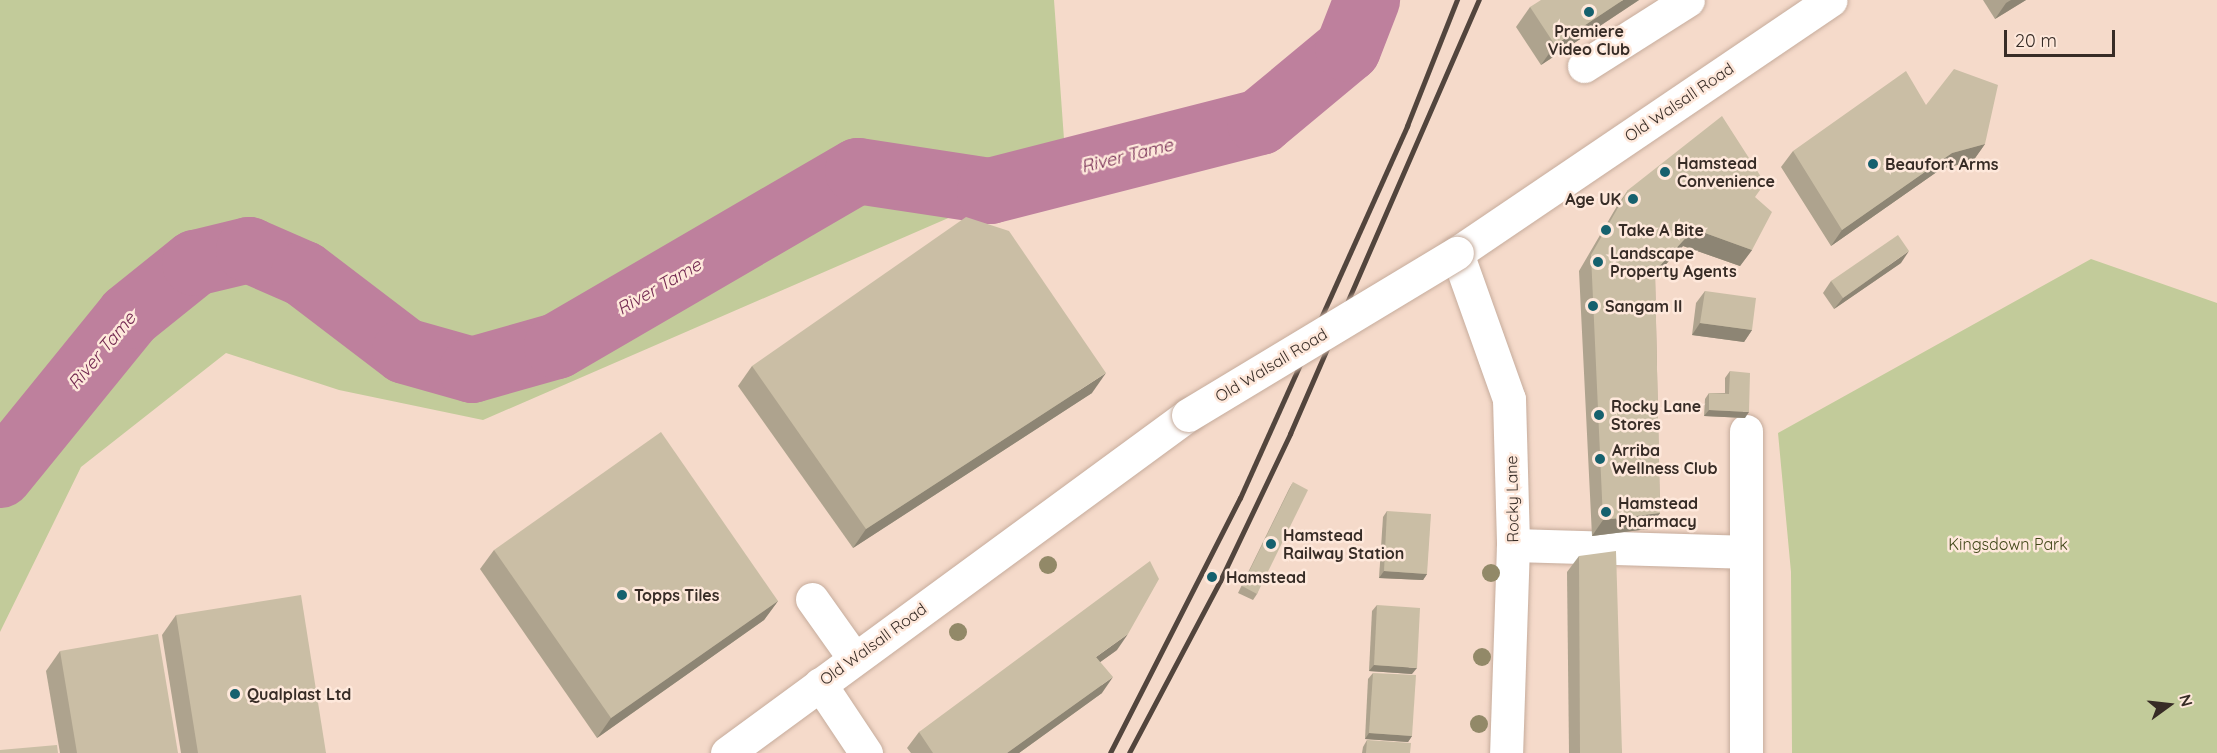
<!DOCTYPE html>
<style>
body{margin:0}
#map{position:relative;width:2217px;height:753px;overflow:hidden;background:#f5daca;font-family:Quicksand,sans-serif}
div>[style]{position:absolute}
.green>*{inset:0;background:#c2cb9a}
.river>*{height:66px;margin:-33px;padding:0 33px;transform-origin:33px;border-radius:33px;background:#be809d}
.roads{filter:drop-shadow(0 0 2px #c6ac9c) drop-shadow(0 0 2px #c6ac9c)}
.minor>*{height:33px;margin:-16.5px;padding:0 16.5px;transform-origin:16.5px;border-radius:16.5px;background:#fff}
.major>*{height:33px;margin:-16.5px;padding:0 16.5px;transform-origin:16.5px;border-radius:16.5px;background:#fff}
.rail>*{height:4.5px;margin:-2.25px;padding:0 2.25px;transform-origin:2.25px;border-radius:2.25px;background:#52453d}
.bridges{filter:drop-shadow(0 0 2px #c6ac9c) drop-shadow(0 0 2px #c6ac9c)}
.major-bridge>*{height:33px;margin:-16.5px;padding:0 16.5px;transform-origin:16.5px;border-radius:16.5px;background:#fff}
.trees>*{width:18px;height:18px;margin:-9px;border-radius:50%;background:#928968}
.wall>*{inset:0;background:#aea38e}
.shaded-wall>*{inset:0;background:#8d8574}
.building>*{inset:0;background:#cabea5}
.dots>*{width:16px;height:16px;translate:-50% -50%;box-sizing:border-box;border:3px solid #fee8db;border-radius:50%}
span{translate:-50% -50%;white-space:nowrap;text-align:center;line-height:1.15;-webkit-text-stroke:5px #fee8db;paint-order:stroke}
.poi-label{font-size:16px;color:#372c26;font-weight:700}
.left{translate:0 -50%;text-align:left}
.right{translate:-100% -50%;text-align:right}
.street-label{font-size:16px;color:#372c26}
.park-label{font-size:16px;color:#414718}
.water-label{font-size:18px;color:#732851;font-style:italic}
.north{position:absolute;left:2139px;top:675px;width:60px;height:60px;-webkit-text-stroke:4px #fee8db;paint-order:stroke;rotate:75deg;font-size:16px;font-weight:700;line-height:24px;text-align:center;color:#372c26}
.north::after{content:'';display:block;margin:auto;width:21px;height:27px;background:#372c26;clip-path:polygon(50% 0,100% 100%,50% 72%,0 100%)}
.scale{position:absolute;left:2004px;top:30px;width:111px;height:27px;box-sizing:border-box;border:3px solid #372c26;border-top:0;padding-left:8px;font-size:18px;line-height:21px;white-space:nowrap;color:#372c26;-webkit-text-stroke:4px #fee8db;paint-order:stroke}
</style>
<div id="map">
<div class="green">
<div style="clip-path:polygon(0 0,1054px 0,1066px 167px,483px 420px,339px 390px,226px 353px,81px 467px,0 632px)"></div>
<div style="clip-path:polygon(2091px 259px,2217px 303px,2217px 753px,1792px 753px,1791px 572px,1778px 433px)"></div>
</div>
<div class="river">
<div style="left:0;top:475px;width:205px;rotate:-50.9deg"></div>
<div style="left:129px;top:316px;width:85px;rotate:-38.8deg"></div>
<div style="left:195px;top:263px;width:56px;rotate:-13.5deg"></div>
<div style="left:249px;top:250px;width:60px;rotate:23.6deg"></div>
<div style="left:304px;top:274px;width:127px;rotate:37.3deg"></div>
<div style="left:405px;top:351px;width:70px;rotate:15.8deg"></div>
<div style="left:472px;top:370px;width:88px;rotate:-15.8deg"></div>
<div style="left:557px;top:346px;width:348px;rotate:-30.2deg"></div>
<div style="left:858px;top:171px;width:134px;rotate:8.6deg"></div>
<div style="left:990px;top:191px;width:279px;rotate:-14.3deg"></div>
<div style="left:1260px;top:122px;width:114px;rotate:-39.7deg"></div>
<div style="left:1348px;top:49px;width:53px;rotate:-68.8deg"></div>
</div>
<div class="roads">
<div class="minor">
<div style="left:1584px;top:66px;width:123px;rotate:-32.4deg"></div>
<div style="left:1457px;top:253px;width:155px;rotate:70.4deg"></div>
<div style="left:1509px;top:399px;width:146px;rotate:88.4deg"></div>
<div style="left:1513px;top:545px;width:208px;rotate:91.9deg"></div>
<div style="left:1513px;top:545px;width:230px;rotate:1.7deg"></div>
<div style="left:812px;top:599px;width:72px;rotate:54.6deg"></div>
<div style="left:820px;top:684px;width:83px;rotate:56.3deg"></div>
<div style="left:1746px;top:753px;width:322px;rotate:-90deg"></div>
</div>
<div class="major">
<div style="left:1457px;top:253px;width:451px;rotate:-34.1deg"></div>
<div style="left:727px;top:753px;width:572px;rotate:-36.25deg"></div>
</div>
</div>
<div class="rail">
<div style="left:1110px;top:753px;width:286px;rotate:-63deg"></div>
<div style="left:1240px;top:498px;width:408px;rotate:-65.8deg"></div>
<div style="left:1407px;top:126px;width:136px;rotate:-68.4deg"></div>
<div style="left:1129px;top:753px;width:195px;rotate:-62.1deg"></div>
<div style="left:1220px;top:581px;width:163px;rotate:-64.5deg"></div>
<div style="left:1290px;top:434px;width:473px;rotate:-66.5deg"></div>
</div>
<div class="bridges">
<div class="major-bridge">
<div style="left:1188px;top:415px;width:314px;rotate:-31.1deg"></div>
</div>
</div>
<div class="trees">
<div style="left:1048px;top:565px"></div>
<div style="left:1491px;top:573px"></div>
<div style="left:958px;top:632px"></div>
<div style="left:1482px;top:657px"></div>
<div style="left:1479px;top:724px"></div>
</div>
<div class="wall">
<div style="clip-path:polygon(1639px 0,1541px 65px,1516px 27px,1530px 7px)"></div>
<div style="clip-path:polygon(1983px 0,2026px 0,1995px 19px)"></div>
<div style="clip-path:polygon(1985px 144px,1973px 161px,1941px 169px,1831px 246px,1781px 167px,1793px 151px)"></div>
<div style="clip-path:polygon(1628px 190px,1755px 197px,1752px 250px,1740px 266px,1683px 246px,1655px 275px,1660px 513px,1648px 529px,1592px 536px,1579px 271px,1617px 206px)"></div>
<div style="clip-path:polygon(1901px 263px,1834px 309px,1823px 293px,1831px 281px)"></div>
<div style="clip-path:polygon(1705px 291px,1752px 330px,1744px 342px,1692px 335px,1696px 303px)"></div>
<div style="clip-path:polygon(752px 366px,1092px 393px,853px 548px,738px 386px)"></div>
<div style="clip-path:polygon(1730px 371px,1745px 418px,1704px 416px,1705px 399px,1709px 393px,1725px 393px,1725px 378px)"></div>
<div style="clip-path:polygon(1293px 482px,1257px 594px,1253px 600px,1238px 593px,1289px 489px)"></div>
<div style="clip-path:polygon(1387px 511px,1427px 574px,1423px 580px,1379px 578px,1383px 517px)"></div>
<div style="clip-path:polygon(494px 550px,778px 601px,764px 620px,597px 738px,480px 569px)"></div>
<div style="clip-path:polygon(1579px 556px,1622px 753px,1569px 753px,1567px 572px)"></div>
<div style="clip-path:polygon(1377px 605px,1412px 674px,1369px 671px,1372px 611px)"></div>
<div style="clip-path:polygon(176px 615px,326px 753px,181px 753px,162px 635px)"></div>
<div style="clip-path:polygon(1117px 650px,1100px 662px,1102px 693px,1019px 753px,911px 753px,907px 748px,919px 732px)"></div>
<div style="clip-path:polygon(60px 651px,178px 753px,60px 753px,46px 671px)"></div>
<div style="clip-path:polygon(1373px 673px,1412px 736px,1408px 742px,1365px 739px,1368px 679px)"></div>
<div style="clip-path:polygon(1367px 740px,1410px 753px,1362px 753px,1363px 747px)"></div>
</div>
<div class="shaded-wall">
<div style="clip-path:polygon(1623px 0,1639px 0,1541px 65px,1555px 45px)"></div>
<div style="clip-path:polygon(2011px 0,2026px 0,1995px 19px,2006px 3px)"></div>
<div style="clip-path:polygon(1985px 144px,1973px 161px,1941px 169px,1831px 246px,1842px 230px,1952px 153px)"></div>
<div style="clip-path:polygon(1694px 229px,1752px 250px,1740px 266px,1683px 246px,1644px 288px,1655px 271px)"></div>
<div style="clip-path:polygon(1909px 251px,1901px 263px,1834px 309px,1843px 298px)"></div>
<div style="clip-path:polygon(1700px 323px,1752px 330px,1744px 342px,1692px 335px)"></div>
<div style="clip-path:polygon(1106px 373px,1092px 393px,853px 548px,866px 529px)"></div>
<div style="clip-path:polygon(1709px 410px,1749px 412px,1745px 418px,1704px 416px)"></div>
<div style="clip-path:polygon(1660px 513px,1648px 529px,1592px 536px,1603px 520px)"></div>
<div style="clip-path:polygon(1384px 571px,1427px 574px,1423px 580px,1379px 578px)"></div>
<div style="clip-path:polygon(778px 601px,764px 620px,597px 738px,611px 718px)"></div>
<div style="clip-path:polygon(1128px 634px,1117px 650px,1085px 673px,1096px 657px)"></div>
<div style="clip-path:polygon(1374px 665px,1417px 668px,1412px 674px,1369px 671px)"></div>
<div style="clip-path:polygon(1113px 677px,1102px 693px,1019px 753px,1007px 753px)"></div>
<div style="clip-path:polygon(1369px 733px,1412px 736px,1408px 742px,1365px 739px)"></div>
</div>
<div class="building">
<div style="clip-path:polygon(1541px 0,1623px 0,1555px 45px,1530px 7px)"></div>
<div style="clip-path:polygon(1954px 69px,1998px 85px,1985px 144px,1952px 153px,1842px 230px,1793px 151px,1906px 71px,1926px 105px)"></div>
<div style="clip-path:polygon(1722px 116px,1765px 183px,1755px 197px,1772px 212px,1752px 250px,1694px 229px,1655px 271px,1660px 513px,1603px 520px,1591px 255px,1628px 190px)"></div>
<div style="clip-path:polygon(966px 217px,1009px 231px,1106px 373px,866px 529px,752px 366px)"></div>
<div style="clip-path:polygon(1898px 235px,1909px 251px,1843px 298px,1831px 281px)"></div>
<div style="clip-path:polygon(1705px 291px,1756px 298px,1752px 330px,1700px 323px)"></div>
<div style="clip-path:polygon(1730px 371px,1750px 373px,1749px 412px,1709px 410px,1709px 393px,1729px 394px)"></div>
<div style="clip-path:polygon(661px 432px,778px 601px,611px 718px,494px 550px)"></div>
<div style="clip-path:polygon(1293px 482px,1308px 490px,1257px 594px,1242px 586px)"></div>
<div style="clip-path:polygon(1387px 511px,1431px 514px,1427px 574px,1384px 571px)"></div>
<div style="clip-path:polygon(1616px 551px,1622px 753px,1580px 753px,1579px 556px)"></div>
<div style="clip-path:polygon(1150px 561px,1159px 579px,1128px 634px,1096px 657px,1113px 677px,1007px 753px,933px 753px,919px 732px)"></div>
<div style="clip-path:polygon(301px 595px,326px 753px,198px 753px,176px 615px)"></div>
<div style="clip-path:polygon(1377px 605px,1420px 608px,1417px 668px,1374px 665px)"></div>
<div style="clip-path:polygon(158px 634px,178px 753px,77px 753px,60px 651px)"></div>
<div style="clip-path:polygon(1373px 673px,1416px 675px,1412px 736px,1369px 733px)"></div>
<div style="clip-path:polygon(1367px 740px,1411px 743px,1410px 753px,1366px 753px)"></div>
<div style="clip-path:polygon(57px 745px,58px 753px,0 753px,0 750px)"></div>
</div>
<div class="dots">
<div style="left:1589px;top:12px;background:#16616e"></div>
<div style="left:1873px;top:164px;background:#16616e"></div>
<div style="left:1665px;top:172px;background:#16616e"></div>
<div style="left:1633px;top:199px;background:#16616e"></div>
<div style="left:1606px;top:230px;background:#16616e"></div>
<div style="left:1598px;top:262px;background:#16616e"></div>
<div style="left:1593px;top:306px;background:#16616e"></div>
<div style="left:1599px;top:415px;background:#16616e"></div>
<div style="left:1600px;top:459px;background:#16616e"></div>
<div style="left:1606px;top:512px;background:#16616e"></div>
<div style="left:1271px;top:544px;background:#16616e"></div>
<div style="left:1212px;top:577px;background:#16616e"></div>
<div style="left:622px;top:595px;background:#16616e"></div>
<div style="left:235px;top:694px;background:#16616e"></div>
</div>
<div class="poi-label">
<span style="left:1589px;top:40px">Premiere<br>Video Club</span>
<span class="left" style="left:1677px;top:172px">Hamstead<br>Convenience</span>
<span class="left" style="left:1885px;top:164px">Beaufort Arms</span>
<span class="right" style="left:1621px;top:199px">Age UK</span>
<span class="left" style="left:1618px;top:230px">Take A Bite</span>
<span class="left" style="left:1610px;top:262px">Landscape<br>Property Agents</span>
<span class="left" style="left:1605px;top:306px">Sangam II</span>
<span class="left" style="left:1611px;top:415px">Rocky Lane<br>Stores</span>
<span class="left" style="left:1612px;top:459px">Arriba<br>Wellness Club</span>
<span class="left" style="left:1618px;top:512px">Hamstead<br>Pharmacy</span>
<span class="left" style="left:1283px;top:544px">Hamstead<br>Railway Station</span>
<span class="left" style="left:1226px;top:577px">Hamstead</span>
<span class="left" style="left:634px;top:595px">Topps Tiles</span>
<span class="left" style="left:247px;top:694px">Qualplast Ltd</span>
</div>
<div class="street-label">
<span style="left:1679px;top:102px;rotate:-34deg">Old Walsall Road</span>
<span style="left:1271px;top:365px;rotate:-31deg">Old Walsall Road</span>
<span style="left:1512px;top:499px;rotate:-91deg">Rocky Lane</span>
<span style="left:873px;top:644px;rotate:-36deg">Old Walsall Road</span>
</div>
<div class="park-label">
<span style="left:2008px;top:544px">Kingsdown Park</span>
</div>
<div class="water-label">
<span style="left:1127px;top:156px;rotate:-14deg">River Tame</span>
<span style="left:659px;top:287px;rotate:-30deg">River Tame</span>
<span style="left:102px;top:351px;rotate:-50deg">River Tame</span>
</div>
<div class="north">N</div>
<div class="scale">20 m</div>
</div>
